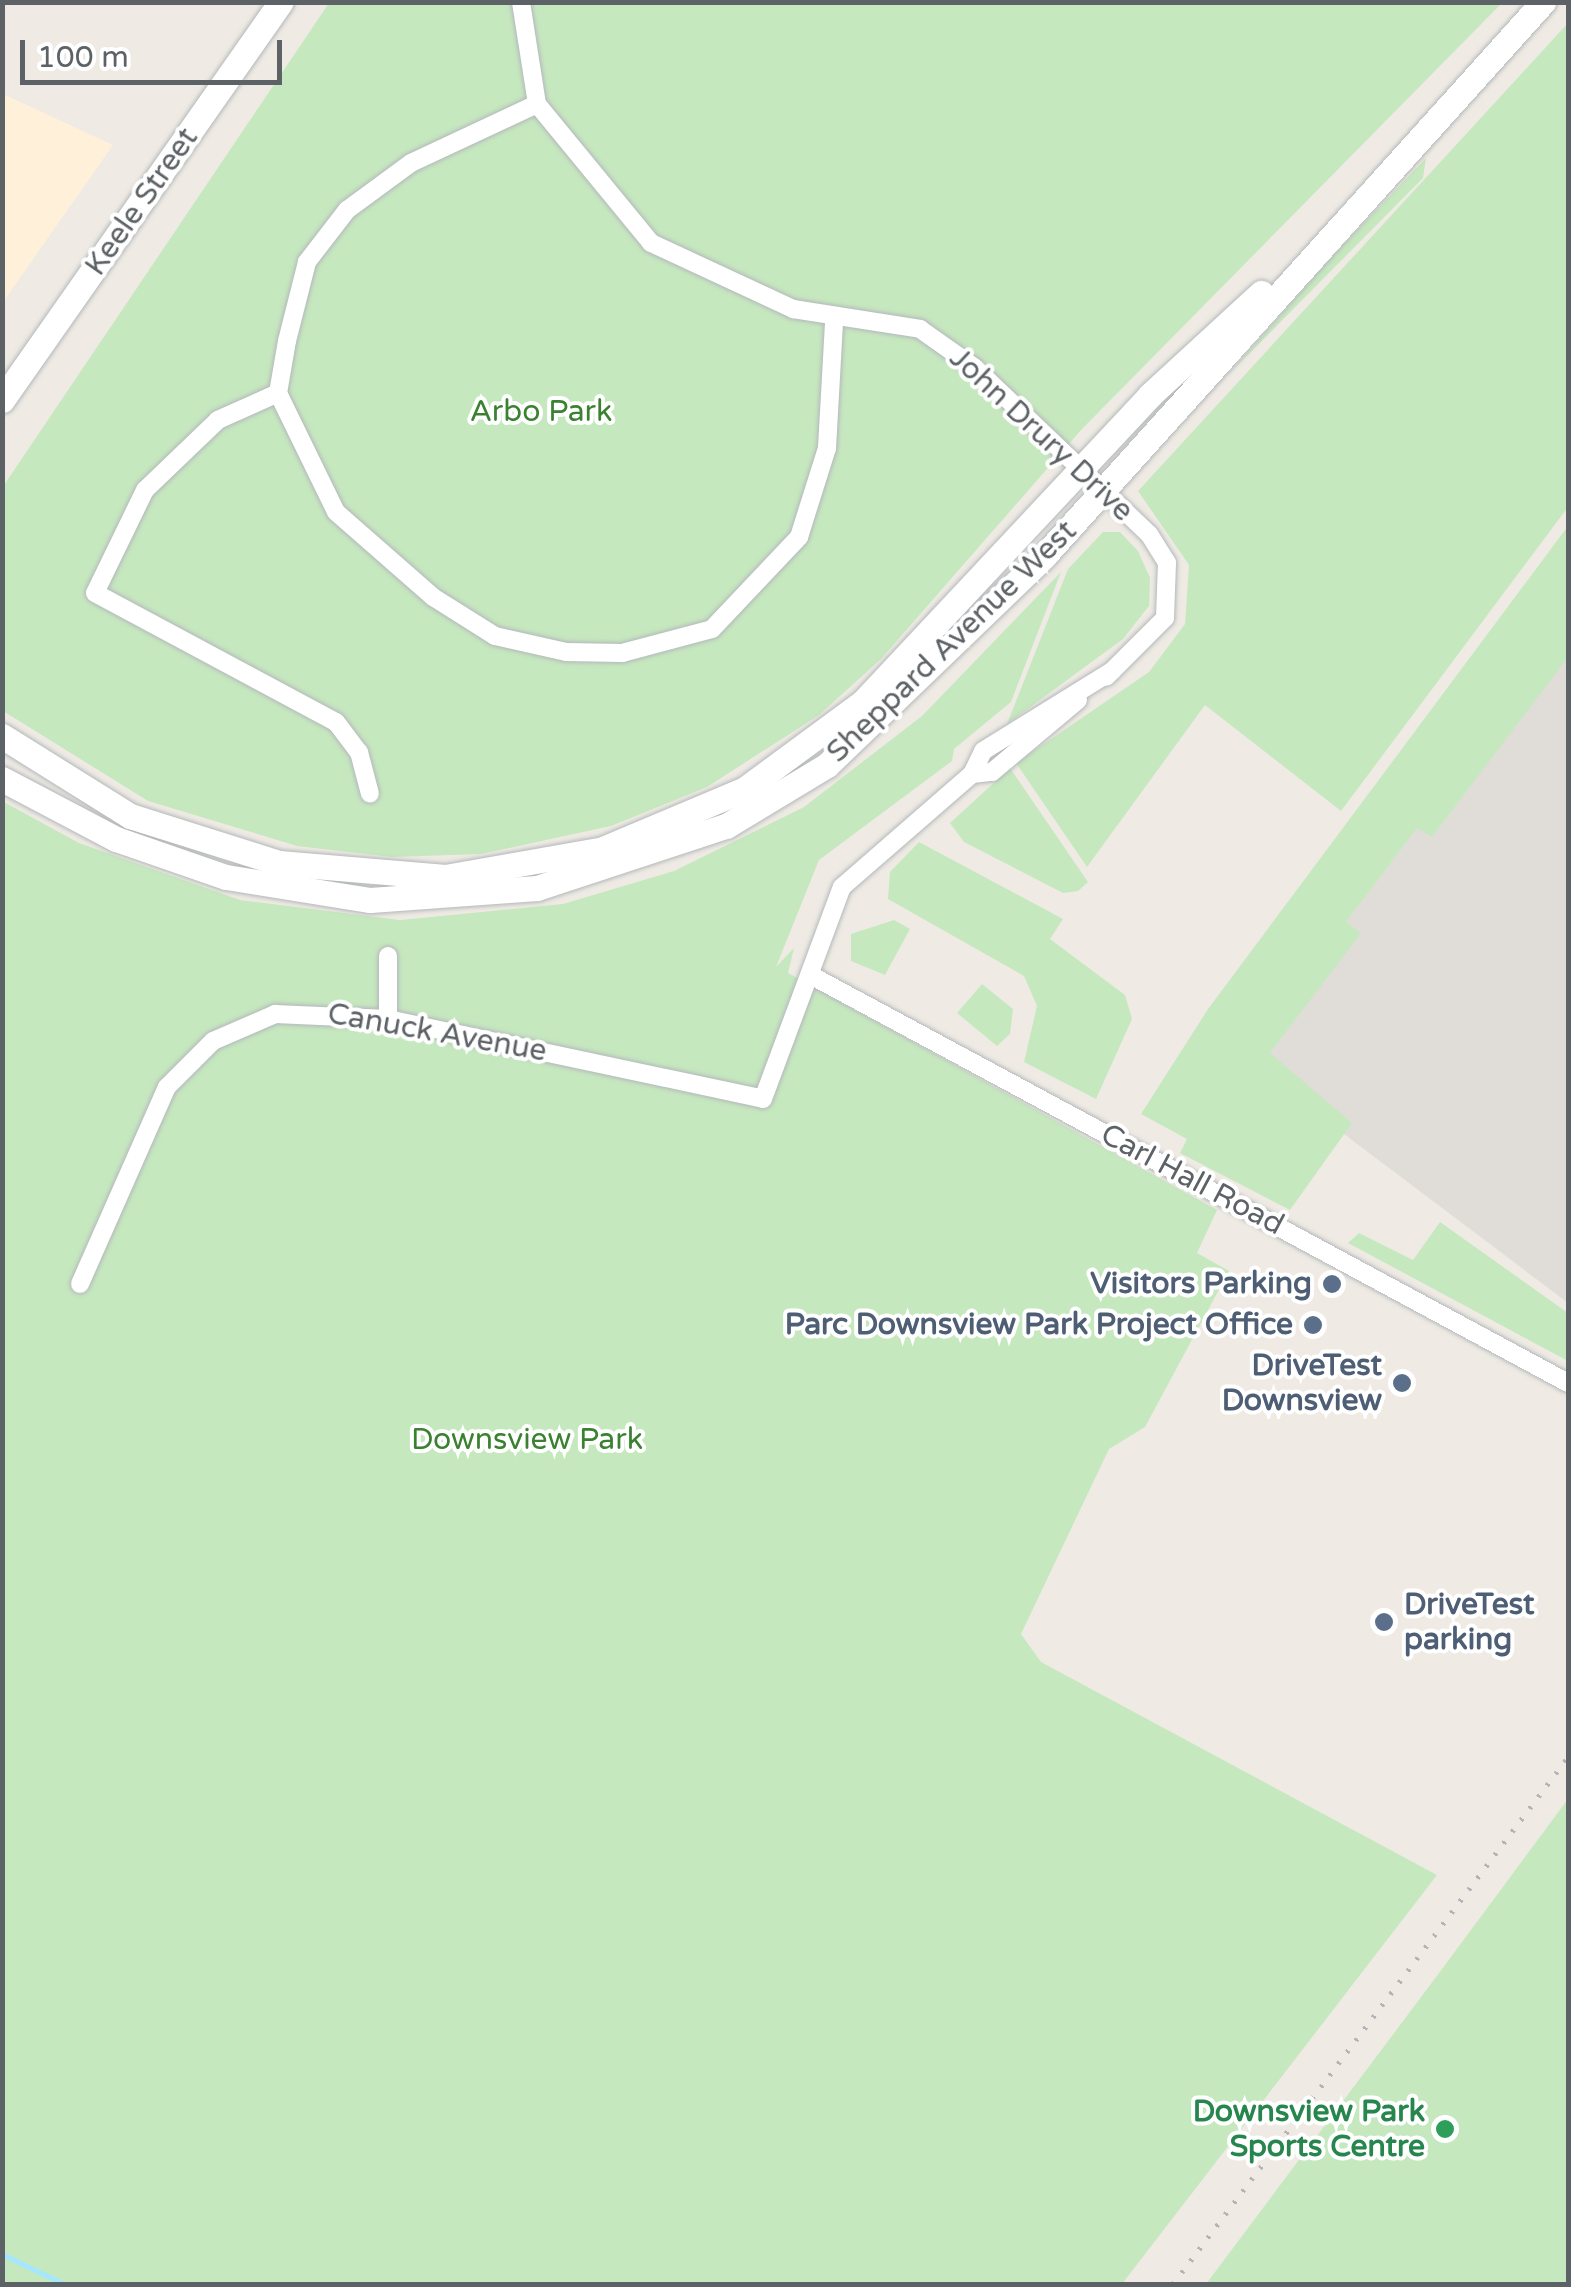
<!DOCTYPE html>
<style>
body{margin:0}
#map{position:relative;width:1571px;height:2287px;overflow:hidden;background:#efebe4;font-family:"Varela Round",sans-serif}
div>[style]{position:absolute}
.commercial>*{inset:0;background:#fff0d9}
.industrial>*{inset:0;background:#e0ddd8}
.green>*{inset:0;background:#c6e8bf}
.stream>*{height:5px;margin:-2.5px;padding:0 2.5px;transform-origin:2.5px;border-radius:2.5px;background:#a4e7ff}
.roads{filter:drop-shadow(0 0 2px #b4b8bb) drop-shadow(0 0 2px #b4b8bb)}
.street>*{height:18px;margin:-9px;padding:0 9px;transform-origin:9px;border-radius:9px;background:#fff}
.secondary>*{height:25px;margin:-12.5px;padding:0 12.5px;transform-origin:12.5px;border-radius:12.5px;background:#fff}
.rail>*{height:5px;margin-top:-2.5px;transform-origin:0;background:repeating-linear-gradient(90deg,#b3b4b5 0 2.5px,transparent 0 14.5px)}
.dots>*{width:28px;height:28px;translate:-50% -50%;box-sizing:border-box;border:5px solid #fff;border-radius:50%}
span{translate:-50% -50%;white-space:nowrap;text-align:center;line-height:1.15;-webkit-text-stroke:8px #fff;paint-order:stroke}
.street-label{font-size:30px;color:#5c6265}
.park-label{font-size:30px;color:#3a8130}
.service-label{font-size:30px;color:#4e5e75;font-weight:700}
.right{translate:-100% -50%;text-align:right}
.left{translate:0 -50%;text-align:left}
.leisure-label{font-size:30px;color:#27864d;font-weight:700}
.frame{position:absolute;inset:0;border:5px solid #5c6265;pointer-events:none}
.scale{position:absolute;left:20px;top:40px;width:262px;height:45px;box-sizing:border-box;border:5px solid #5c6265;border-top:0;padding-left:12px;font-size:30px;line-height:35px;white-space:nowrap;color:#5c6265;-webkit-text-stroke:8px #fff;paint-order:stroke}
</style>
<div id="map">
<div class="commercial">
<div style="clip-path:polygon(3px 94px,113px 145px,3px 302px)"></div>
</div>
<div class="industrial">
<div style="clip-path:polygon(1568px 613px,1568px 1303px,1239px 1055px)"></div>
</div>
<div class="green">
<div style="clip-path:polygon(329px 3px,1502px 3px,1081px 430px,881px 659px,819px 715px,707px 787px,611px 826px,481px 854px,392px 857px,297px 846px,148px 801px,3px 711px,2px 488px)"></div>
<div style="clip-path:polygon(1568px 23px,1568px 507px,1341px 811px,1205px 705px,1087px 867px,1016px 763px,1149px 672px,1185px 624px,1189px 565px,1138px 491px)"></div>
<div style="clip-path:polygon(1426px 158px,1423px 178px,1228px 375px,1328px 261px)"></div>
<div style="clip-path:polygon(1568px 526px,1568px 657px,1432px 837px,1417px 828px,1346px 922px,1361px 933px,1270px 1053px,1352px 1123px,1290px 1210px,1180px 1153px,1187px 1139px,1141px 1114px,1208px 1009px)"></div>
<div style="clip-path:polygon(1103px 532px,1120px 532px,1138px 551px,1150px 578px,1149px 606px,1123px 639px,1007px 724px,1068px 569px)"></div>
<div style="clip-path:polygon(1061px 572px,1011px 702px,954px 749px,952px 761px,819px 860px,776px 967px,794px 948px,788px 973px,1217px 1210px,1197px 1253px,1229px 1271px,1145px 1427px,1109px 1449px,1021px 1634px,1041px 1662px,1437px 1875px,1122px 2284px,3px 2284px,2px 801px,79px 843px,240px 900px,400px 920px,563px 904px,674px 871px,804px 807px,922px 716px)"></div>
<div style="clip-path:polygon(1010px 768px,1088px 882px,1078px 891px,1063px 893px,964px 842px,950px 823px)"></div>
<div style="clip-path:polygon(919px 842px,1063px 919px,1050px 939px,1125px 995px,1132px 1019px,1096px 1099px,1024px 1062px,1037px 1006px,1024px 976px,888px 899px,890px 872px)"></div>
<div style="clip-path:polygon(894px 920px,910px 929px,885px 975px,851px 961px,851px 934px)"></div>
<div style="clip-path:polygon(982px 984px,1013px 1009px,1010px 1034px,997px 1046px,957px 1013px)"></div>
<div style="clip-path:polygon(1440px 1222px,1568px 1313px,1568px 1361px,1348px 1243px,1359px 1233px,1413px 1260px)"></div>
<div style="clip-path:polygon(1568px 1799px,1568px 2284px,1206px 2284px,1439px 1973px)"></div>
</div>
<div class="stream">
<div style="left:2px;top:2254px;width:69px;rotate:25.8deg"></div>
</div>
<div class="roads">
<div class="street">
<div style="left:521px;top:2px;width:103px;rotate:81.1deg"></div>
<div style="left:537px;top:104px;width:180px;rotate:50.6deg"></div>
<div style="left:651px;top:243px;width:157px;rotate:24.9deg"></div>
<div style="left:793px;top:309px;width:129px;rotate:8.9deg"></div>
<div style="left:920px;top:329px;width:67px;rotate:35.3deg"></div>
<div style="left:975px;top:368px;width:240px;rotate:43.7deg"></div>
<div style="left:1149px;top:534px;width:34px;rotate:58deg"></div>
<div style="left:1167px;top:563px;width:55px;rotate:92.1deg"></div>
<div style="left:1165px;top:618px;width:83px;rotate:135deg"></div>
<div style="left:537px;top:104px;width:139px;rotate:154.9deg"></div>
<div style="left:411px;top:163px;width:79px;rotate:143.7deg"></div>
<div style="left:347px;top:210px;width:66px;rotate:127.6deg"></div>
<div style="left:307px;top:262px;width:81px;rotate:104.2deg"></div>
<div style="left:287px;top:341px;width:53px;rotate:99.8deg"></div>
<div style="left:278px;top:393px;width:132px;rotate:64deg"></div>
<div style="left:336px;top:512px;width:129px;rotate:41.2deg"></div>
<div style="left:433px;top:597px;width:73px;rotate:32.2deg"></div>
<div style="left:495px;top:636px;width:73px;rotate:12.7deg"></div>
<div style="left:566px;top:652px;width:56px;rotate:1deg"></div>
<div style="left:622px;top:653px;width:93px;rotate:-14.9deg"></div>
<div style="left:712px;top:629px;width:127px;rotate:-46.6deg"></div>
<div style="left:799px;top:537px;width:93px;rotate:-72.5deg"></div>
<div style="left:827px;top:448px;width:127px;rotate:-86.8deg"></div>
<div style="left:278px;top:393px;width:66px;rotate:155.8deg"></div>
<div style="left:218px;top:420px;width:101px;rotate:136.2deg"></div>
<div style="left:145px;top:490px;width:114px;rotate:115.9deg"></div>
<div style="left:95px;top:593px;width:273px;rotate:28.2deg"></div>
<div style="left:336px;top:722px;width:38px;rotate:53deg"></div>
<div style="left:359px;top:752px;width:43px;rotate:75.3deg"></div>
<div style="left:972px;top:774px;width:20px;rotate:-6deg"></div>
<div style="left:992px;top:772px;width:112px;rotate:-39.9deg"></div>
<div style="left:814px;top:977px;width:856px;rotate:28.3deg"></div>
<div style="left:388px;top:1019px;width:63px;rotate:-90deg"></div>
<div style="left:80px;top:1284px;width:215px;rotate:-66.2deg"></div>
<div style="left:167px;top:1087px;width:65px;rotate:-45deg"></div>
<div style="left:213px;top:1041px;width:68px;rotate:-23.5deg"></div>
<div style="left:275px;top:1014px;width:113px;rotate:2.5deg"></div>
<div style="left:388px;top:1019px;width:383px;rotate:12deg"></div>
<div style="left:763px;top:1099px;width:226px;rotate:-69.6deg"></div>
<div style="left:842px;top:887px;width:172px;rotate:-41deg"></div>
<div style="left:972px;top:774px;width:25px;rotate:-64deg"></div>
<div style="left:983px;top:751px;width:152px;rotate:-31.8deg"></div>
</div>
<div class="secondary">
<div style="left:2px;top:400px;width:486px;rotate:-55deg"></div>
<div style="left:2px;top:736px;width:151px;rotate:32deg"></div>
<div style="left:130px;top:816px;width:156px;rotate:17.5deg"></div>
<div style="left:279px;top:863px;width:167px;rotate:4.8deg"></div>
<div style="left:445px;top:877px;width:160px;rotate:-10deg"></div>
<div style="left:603px;top:849px;width:154px;rotate:-22.9deg"></div>
<div style="left:745px;top:789px;width:147px;rotate:-36.4deg"></div>
<div style="left:863px;top:702px;width:420px;rotate:-46.9deg"></div>
<div style="left:1150px;top:395px;width:151px;rotate:-42.6deg"></div>
<div style="left:2px;top:779px;width:129px;rotate:27.8deg"></div>
<div style="left:116px;top:839px;width:116px;rotate:19.1deg"></div>
<div style="left:226px;top:877px;width:146px;rotate:9.1deg"></div>
<div style="left:370px;top:900px;width:167px;rotate:-4.1deg"></div>
<div style="left:537px;top:888px;width:199px;rotate:-18.2deg"></div>
<div style="left:726px;top:826px;width:118px;rotate:-31.1deg"></div>
<div style="left:827px;top:765px;width:301px;rotate:-43.9deg"></div>
<div style="left:1044px;top:556px;width:746px;rotate:-47.99deg"></div>
</div>
</div>
<div class="rail">
<div style="left:1173px;top:2284px;width:659px;rotate:-53.15deg"></div>
</div>
<div class="dots">
<div style="left:1332px;top:1284px;background:#5c6f8a"></div>
<div style="left:1313px;top:1325px;background:#5c6f8a"></div>
<div style="left:1402px;top:1383px;background:#5c6f8a"></div>
<div style="left:1384px;top:1622px;background:#5c6f8a"></div>
<div style="left:1445px;top:2129px;background:#2e9e5b"></div>
</div>
<div class="street-label">
<span style="left:142px;top:202px;rotate:-55deg">Keele Street</span>
<span style="left:1041px;top:435px;rotate:43deg">John Drury Drive</span>
<span style="left:952px;top:642px;rotate:-44deg">Sheppard Avenue West</span>
<span style="left:437px;top:1033px;rotate:10deg">Canuck Avenue</span>
<span style="left:1192px;top:1180px;rotate:28deg">Carl Hall Road</span>
</div>
<div class="park-label">
<span style="left:541px;top:412px">Arbo Park</span>
<span style="left:527px;top:1440px">Downsview Park</span>
</div>
<div class="service-label">
<span class="right" style="left:1312px;top:1284px">Visitors Parking</span>
<span class="right" style="left:1293px;top:1325px">Parc Downsview Park Project Office</span>
<span class="right" style="left:1382px;top:1383px">DriveTest<br>Downsview</span>
<span class="left" style="left:1404px;top:1622px">DriveTest<br>parking</span>
</div>
<div class="leisure-label">
<span class="right" style="left:1425px;top:2129px">Downsview Park<br>Sports Centre</span>
</div>
<div class="frame"></div>
<div class="scale">100 m</div>
</div>
